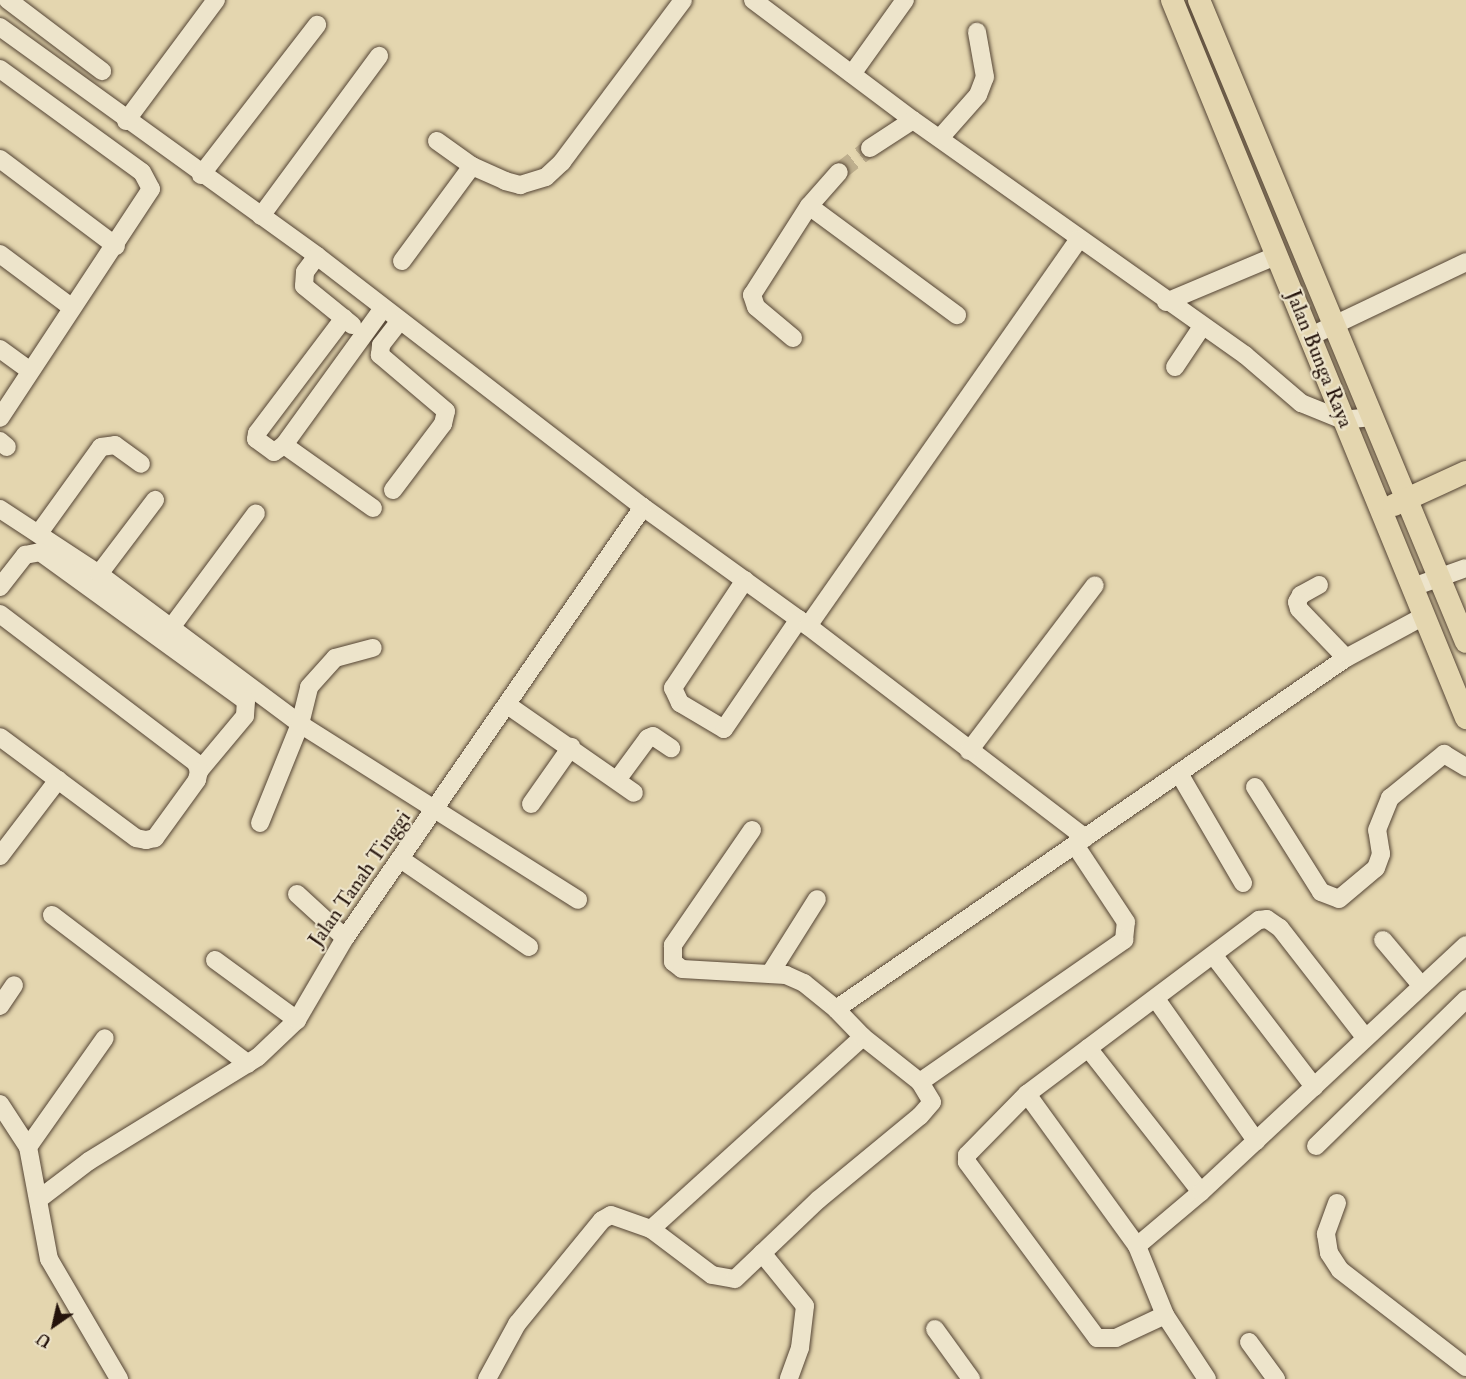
<!DOCTYPE html>
<style>
body{margin:0}
#map{position:relative;width:1466px;height:1379px;overflow:hidden;background:#e4d6af;font-family:"IM FELL Double Pica",serif}
div>[style]{position:absolute}
.minor-tunnel>*{height:18px;margin-top:-9px;transform-origin:0;background:repeating-linear-gradient(90deg,#beaf8e 0 18px,transparent 0 27px)}
.roads{filter:drop-shadow(0 0 2px #544434) drop-shadow(0 0 2px #544434)}
.minor>*{height:18px;margin:-9px;padding:0 9px;transform-origin:9px;border-radius:9px;background:#ede4cb}
.major>*{height:22px;margin:-11px;padding:0 11px;transform-origin:11px;border-radius:11px;background:#e4d6af}
span{translate:-50% -50%;white-space:nowrap;text-align:center;line-height:1.15;-webkit-text-stroke:4.5px #ede4cb;paint-order:stroke}
.street-label{font-size:21px;color:#24130b}
.north{position:absolute;left:24px;top:1295px;width:60px;height:60px;-webkit-text-stroke:4px #ede4cb;paint-order:stroke;rotate:214deg;font-size:16px;font-weight:700;line-height:24px;text-align:center;color:#24130b}
.north::after{content:'';display:block;margin:auto;width:21px;height:27px;background:#24130b;clip-path:polygon(50% 0,100% 100%,50% 72%,0 100%)}
</style>
<div id="map">
<div class="minor-tunnel">
<div style="left:839px;top:172px;width:39px;rotate:-38deg"></div>
</div>
<div class="roads">
<div class="minor">
<div style="left:8px;top:0;width:118px;rotate:37.1deg"></div>
<div style="left:753px;top:0;width:200px;rotate:36.9deg"></div>
<div style="left:913px;top:120px;width:407px;rotate:35.3deg"></div>
<div style="left:1245px;top:355px;width:74px;rotate:40.6deg"></div>
<div style="left:1301px;top:403px;width:45px;rotate:22deg"></div>
<div style="left:1343px;top:420px;width:31px;rotate:-6deg"></div>
<div style="left:0;top:27px;width:391px;rotate:35.8deg"></div>
<div style="left:317px;top:256px;width:411px;rotate:37.6deg"></div>
<div style="left:643px;top:507px;width:203px;rotate:35.8deg"></div>
<div style="left:808px;top:626px;width:349px;rotate:37.4deg"></div>
<div style="left:0;top:69px;width:175px;rotate:36deg"></div>
<div style="left:142px;top:172px;width:19px;rotate:62deg"></div>
<div style="left:151px;top:189px;width:274px;rotate:123.4deg"></div>
<div style="left:852px;top:74px;width:91px;rotate:-54.4deg"></div>
<div style="left:126px;top:121px;width:151px;rotate:-53.4deg"></div>
<div style="left:940px;top:138px;width:57px;rotate:-48.5deg"></div>
<div style="left:978px;top:95px;width:19px;rotate:-69deg"></div>
<div style="left:985px;top:77px;width:46px;rotate:-100.1deg"></div>
<div style="left:437px;top:141px;width:43px;rotate:35.5deg"></div>
<div style="left:472px;top:166px;width:36px;rotate:24deg"></div>
<div style="left:505px;top:181px;width:16px;rotate:15deg"></div>
<div style="left:520px;top:185px;width:27px;rotate:-17deg"></div>
<div style="left:546px;top:177px;width:22px;rotate:-43deg"></div>
<div style="left:562px;top:162px;width:202px;rotate:-53.2deg"></div>
<div style="left:870px;top:148px;width:51px;rotate:-33.1deg"></div>
<div style="left:0;top:159px;width:145px;rotate:36.9deg"></div>
<div style="left:201px;top:175px;width:190px;rotate:-52.3deg"></div>
<div style="left:809px;top:206px;width:184px;rotate:36.4deg"></div>
<div style="left:261px;top:216px;width:199px;rotate:-53.6deg"></div>
<div style="left:0;top:254px;width:89px;rotate:36.7deg"></div>
<div style="left:317px;top:256px;width:20px;rotate:127deg"></div>
<div style="left:305px;top:272px;width:14px;rotate:94deg"></div>
<div style="left:304px;top:286px;width:62px;rotate:39.1deg"></div>
<div style="left:402px;top:261px;width:118px;rotate:-53.6deg"></div>
<div style="left:1166px;top:302px;width:121px;rotate:-22.8deg"></div>
<div style="left:344px;top:318px;width:144px;rotate:127.1deg"></div>
<div style="left:257px;top:433px;width:6px;rotate:99deg"></div>
<div style="left:256px;top:439px;width:22px;rotate:36deg"></div>
<div style="left:274px;top:452px;width:12px;rotate:-35deg"></div>
<div style="left:284px;top:445px;width:169px;rotate:-54.1deg"></div>
<div style="left:1311px;top:336px;width:172px;rotate:-25.5deg"></div>
<div style="left:793px;top:338px;width:48px;rotate:-140deg"></div>
<div style="left:756px;top:307px;width:13px;rotate:-108deg"></div>
<div style="left:752px;top:295px;width:106px;rotate:-57.4deg"></div>
<div style="left:809px;top:206px;width:45px;rotate:-48.6deg"></div>
<div style="left:0;top:349px;width:37px;rotate:36deg"></div>
<div style="left:1175px;top:367px;width:47px;rotate:-56.3deg"></div>
<div style="left:0;top:441px;width:9px;rotate:41deg"></div>
<div style="left:284px;top:445px;width:109px;rotate:35.3deg"></div>
<div style="left:393px;top:490px;width:83px;rotate:-52.9deg"></div>
<div style="left:443px;top:424px;width:13px;rotate:-77deg"></div>
<div style="left:446px;top:411px;width:87px;rotate:-139.7deg"></div>
<div style="left:380px;top:355px;width:10px;rotate:-84deg"></div>
<div style="left:381px;top:345px;width:31px;rotate:-52deg"></div>
<div style="left:0;top:509px;width:118px;rotate:33.3deg"></div>
<div style="left:99px;top:574px;width:251px;rotate:36.7deg"></div>
<div style="left:300px;top:724px;width:329px;rotate:32.3deg"></div>
<div style="left:39px;top:533px;width:106px;rotate:-54.2deg"></div>
<div style="left:101px;top:447px;width:14px;rotate:-8deg"></div>
<div style="left:115px;top:445px;width:32px;rotate:36deg"></div>
<div style="left:99px;top:574px;width:93px;rotate:-52.9deg"></div>
<div style="left:745px;top:580px;width:130px;rotate:123.7deg"></div>
<div style="left:673px;top:688px;width:17px;rotate:65deg"></div>
<div style="left:680px;top:703px;width:51px;rotate:30.6deg"></div>
<div style="left:724px;top:729px;width:133px;rotate:-55.7deg"></div>
<div style="left:1319px;top:585px;width:21px;rotate:151deg"></div>
<div style="left:1301px;top:595px;width:8px;rotate:120deg"></div>
<div style="left:1297px;top:602px;width:7px;rotate:74deg"></div>
<div style="left:1299px;top:609px;width:68px;rotate:46.2deg"></div>
<div style="left:0;top:587px;width:41px;rotate:-52deg"></div>
<div style="left:25px;top:555px;width:15px;rotate:-11deg"></div>
<div style="left:40px;top:552px;width:254px;rotate:35.9deg"></div>
<div style="left:246px;top:701px;width:15px;rotate:94deg"></div>
<div style="left:245px;top:716px;width:72px;rotate:129.9deg"></div>
<div style="left:1413px;top:587px;width:56px;rotate:-19.7deg"></div>
<div style="left:0;top:614px;width:246px;rotate:37.2deg"></div>
<div style="left:196px;top:763px;width:9px;rotate:69deg"></div>
<div style="left:199px;top:771px;width:9px;rotate:103deg"></div>
<div style="left:197px;top:780px;width:72px;rotate:125.9deg"></div>
<div style="left:155px;top:838px;width:9px;rotate:167deg"></div>
<div style="left:146px;top:840px;width:10px;rotate:-169deg"></div>
<div style="left:136px;top:838px;width:169px;rotate:-143.4deg"></div>
<div style="left:808px;top:626px;width:472px;rotate:-55deg"></div>
<div style="left:170px;top:629px;width:144px;rotate:-53.4deg"></div>
<div style="left:509px;top:706px;width:152px;rotate:34.8deg"></div>
<div style="left:969px;top:751px;width:208px;rotate:-52.8deg"></div>
<div style="left:1180px;top:775px;width:125px;rotate:59.7deg"></div>
<div style="left:617px;top:780px;width:52px;rotate:-53.6deg"></div>
<div style="left:648px;top:738px;width:5px;rotate:-22deg"></div>
<div style="left:653px;top:736px;width:22px;rotate:34deg"></div>
<div style="left:1255px;top:787px;width:124px;rotate:57.8deg"></div>
<div style="left:1321px;top:892px;width:19px;rotate:21deg"></div>
<div style="left:1339px;top:899px;width:48px;rotate:-40deg"></div>
<div style="left:1376px;top:868px;width:15px;rotate:-70deg"></div>
<div style="left:1381px;top:854px;width:24px;rotate:-99deg"></div>
<div style="left:1377px;top:830px;width:35px;rotate:-68deg"></div>
<div style="left:1390px;top:798px;width:70px;rotate:-39.2deg"></div>
<div style="left:1444px;top:754px;width:26px;rotate:31deg"></div>
<div style="left:531px;top:804px;width:70px;rotate:-54.9deg"></div>
<div style="left:260px;top:823px;width:107px;rotate:-68deg"></div>
<div style="left:300px;top:724px;width:38px;rotate:-76deg"></div>
<div style="left:309px;top:687px;width:39px;rotate:-48deg"></div>
<div style="left:335px;top:658px;width:39px;rotate:-15deg"></div>
<div style="left:752px;top:830px;width:140px;rotate:124.5deg"></div>
<div style="left:673px;top:945px;width:17px;rotate:90deg"></div>
<div style="left:673px;top:962px;width:11px;rotate:38deg"></div>
<div style="left:682px;top:969px;width:104px;rotate:3.3deg"></div>
<div style="left:786px;top:975px;width:20px;rotate:24deg"></div>
<div style="left:804px;top:983px;width:41px;rotate:39.1deg"></div>
<div style="left:0;top:856px;width:96px;rotate:-52.7deg"></div>
<div style="left:402px;top:860px;width:154px;rotate:34.4deg"></div>
<div style="left:297px;top:894px;width:65px;rotate:42.5deg"></div>
<div style="left:52px;top:915px;width:246px;rotate:37.2deg"></div>
<div style="left:1383px;top:940px;width:57px;rotate:49.9deg"></div>
<div style="left:1214px;top:956px;width:165px;rotate:52.6deg"></div>
<div style="left:215px;top:960px;width:102px;rotate:36.2deg"></div>
<div style="left:771px;top:972px;width:86px;rotate:-57.8deg"></div>
<div style="left:1156px;top:999px;width:174px;rotate:54.8deg"></div>
<div style="left:0;top:1006px;width:25px;rotate:-56deg"></div>
<div style="left:1088px;top:1048px;width:183px;rotate:51.9deg"></div>
<div style="left:920px;top:1082px;width:249px;rotate:-34.8deg"></div>
<div style="left:1124px;top:940px;width:18px;rotate:-84deg"></div>
<div style="left:1126px;top:922px;width:92px;rotate:-123.5deg"></div>
<div style="left:1027px;top:1094px;width:188px;rotate:54.1deg"></div>
<div style="left:0;top:1104px;width:51px;rotate:56.9deg"></div>
<div style="left:28px;top:1147px;width:114px;rotate:79.4deg"></div>
<div style="left:49px;top:1259px;width:139px;rotate:59.7deg"></div>
<div style="left:1316px;top:1146px;width:210px;rotate:-44.4deg"></div>
<div style="left:28px;top:1147px;width:133px;rotate:-54.8deg"></div>
<div style="left:39px;top:1199px;width:63px;rotate:-37.2deg"></div>
<div style="left:89px;top:1161px;width:198px;rotate:-31.6deg"></div>
<div style="left:258px;top:1057px;width:54px;rotate:-43.5deg"></div>
<div style="left:297px;top:1020px;width:95px;rotate:-59.7deg"></div>
<div style="left:345px;top:938px;width:524px;rotate:-55.34deg"></div>
<div style="left:1337px;top:1203px;width:33px;rotate:110deg"></div>
<div style="left:1326px;top:1234px;width:19px;rotate:81deg"></div>
<div style="left:1329px;top:1253px;width:20px;rotate:57deg"></div>
<div style="left:1340px;top:1270px;width:159px;rotate:37.6deg"></div>
<div style="left:651px;top:1229px;width:286px;rotate:-42.2deg"></div>
<div style="left:762px;top:1253px;width:68px;rotate:50.9deg"></div>
<div style="left:805px;top:1306px;width:42px;rotate:96.8deg"></div>
<div style="left:800px;top:1348px;width:33px;rotate:110deg"></div>
<div style="left:1165px;top:1315px;width:54px;rotate:154.9deg"></div>
<div style="left:1116px;top:1338px;width:19px;rotate:180deg"></div>
<div style="left:1097px;top:1338px;width:219px;rotate:-126.5deg"></div>
<div style="left:967px;top:1162px;width:7px;rotate:-90deg"></div>
<div style="left:967px;top:1155px;width:86px;rotate:-45.5deg"></div>
<div style="left:1027px;top:1094px;width:290px;rotate:-36.9deg"></div>
<div style="left:1259px;top:920px;width:8px;rotate:-7deg"></div>
<div style="left:1267px;top:919px;width:16px;rotate:35deg"></div>
<div style="left:1280px;top:928px;width:138px;rotate:52.1deg"></div>
<div style="left:935px;top:1329px;width:62px;rotate:54.2deg"></div>
<div style="left:1249px;top:1342px;width:46px;rotate:53.9deg"></div>
<div style="left:487px;top:1379px;width:63px;rotate:-61.4deg"></div>
<div style="left:517px;top:1324px;width:134px;rotate:-50.7deg"></div>
<div style="left:602px;top:1220px;width:10px;rotate:-29deg"></div>
<div style="left:611px;top:1215px;width:42px;rotate:19.3deg"></div>
<div style="left:651px;top:1229px;width:76px;rotate:37deg"></div>
<div style="left:712px;top:1275px;width:23px;rotate:10deg"></div>
<div style="left:735px;top:1279px;width:115px;rotate:-43.6deg"></div>
<div style="left:818px;top:1200px;width:132px;rotate:-39.5deg"></div>
<div style="left:920px;top:1116px;width:18px;rotate:-49deg"></div>
<div style="left:932px;top:1102px;width:23px;rotate:-121deg"></div>
<div style="left:920px;top:1082px;width:73px;rotate:-141.7deg"></div>
<div style="left:863px;top:1037px;width:39px;rotate:-134deg"></div>
<div style="left:836px;top:1009px;width:619px;rotate:-34.54deg"></div>
<div style="left:1346px;top:658px;width:89px;rotate:-28.3deg"></div>
<div style="left:1207px;top:1379px;width:77px;rotate:-123.3deg"></div>
<div style="left:1165px;top:1315px;width:74px;rotate:-112.1deg"></div>
<div style="left:1137px;top:1246px;width:84px;rotate:-40.2deg"></div>
<div style="left:1201px;top:1192px;width:362px;rotate:-43deg"></div>
</div>
<div class="major">
<div style="left:1172px;top:0;width:776px;rotate:67.73deg"></div>
<div style="left:1199px;top:0;width:695px;rotate:67.42deg"></div>
<div style="left:1394px;top:505px;width:79px;rotate:-24.6deg"></div>
</div>
</div>
<div class="street-label">
<span style="left:1319px;top:359px;rotate:68deg">Jalan Bunga Raya</span>
<span style="left:360px;top:879px;rotate:-55deg">Jalan Tanah Tinggi</span>
</div>
<div class="north">U</div>
</div>
